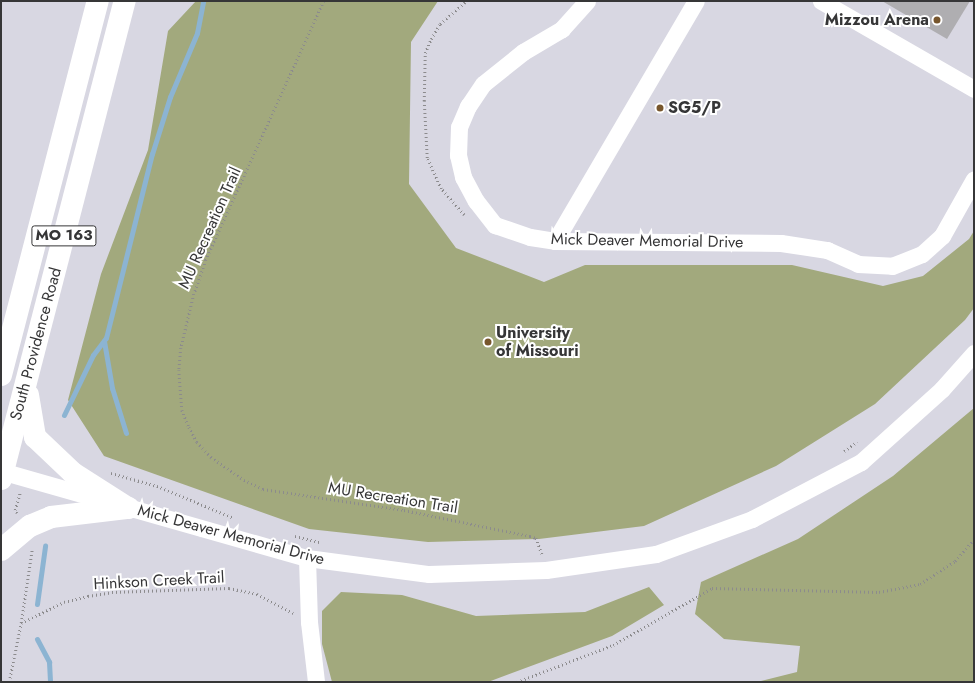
<!DOCTYPE html>
<style>
body{margin:0}
#map{position:relative;width:975px;height:683px;overflow:hidden;background:#e2e1e4;font-family:Jost,sans-serif}
div>[style]{position:absolute}
.built>*{inset:0;background:#d8d7e2}
.forest>*{inset:0;background:#a2a97d}
.stream>*{height:5px;margin:-2.5px;padding:0 2.5px;transform-origin:2.5px;border-radius:2.5px;background:#8cb4d2}
.building>*{inset:0;background:#afaeb1}
.path>*{height:2.5px;margin-top:-1.25px;transform-origin:0;background:repeating-linear-gradient(90deg,#8c8b8d 0 1px,transparent 0 4px)}
.minor>*{height:17px;margin:-8.5px;padding:0 8.5px;transform-origin:8.5px;border-radius:8.5px;background:#fff}
.major>*{height:22px;margin:-11px;padding:0 11px;transform-origin:11px;border-radius:11px;background:#fff}
.dots>*{width:11px;height:11px;translate:-50% -50%;box-sizing:border-box;border:2px solid #fff;border-radius:50%}
span{translate:-50% -50%;white-space:nowrap;text-align:center;line-height:1.15;-webkit-text-stroke:4px #fff;paint-order:stroke}
.shield-label span{padding:1px 3px;background:#fff;border:1px solid;border-radius:3px;-webkit-text-stroke-width:0}
.shield-label{font-size:15px;color:#363637;font-weight:700}
.poi-label{font-size:16px;color:#363637;font-weight:700}
.right{translate:-100% -50%;text-align:right}
.left{translate:0 -50%;text-align:left}
.street-label{font-size:16px;color:#363637}
.frame{position:absolute;inset:0;border:2px solid #363637;pointer-events:none}
</style>
<div id="map">
<div class="built">
<div style="clip-path:polygon(1px 1px,974px 1px,974px 682px,1px 682px)"></div>
</div>
<div class="forest">
<div style="clip-path:polygon(196px 1px,438px 1px,411px 42px,409px 184px,456px 248px,544px 282px,585px 265px,792px 265px,883px 286px,923px 276px,969px 239px,974px 231px,974px 308px,965px 320px,875px 404px,776px 466px,644px 526px,539px 539px,428px 542px,309px 529px,104px 456px,68px 400px,101px 274px,148px 150px,168px 31px)"></div>
<div style="clip-path:polygon(974px 408px,974px 681px,757px 682px,797px 672px,800px 646px,724px 639px,695px 614px,701px 582px,798px 539px,893px 476px)"></div>
<div style="clip-path:polygon(649px 587px,664px 605px,612px 636px,488px 682px,332px 682px,322px 644px,322px 611px,341px 592px,402px 595px,476px 616px,585px 612px)"></div>
</div>
<div class="stream">
<div style="left:104px;top:341px;width:48px;rotate:80.3deg"></div>
<div style="left:112px;top:388px;width:47px;rotate:72.7deg"></div>
<div style="left:64px;top:415px;width:67px;rotate:-64.2deg"></div>
<div style="left:93px;top:355px;width:21px;rotate:-53deg"></div>
<div style="left:106px;top:338px;width:190px;rotate:-76deg"></div>
<div style="left:152px;top:154px;width:60px;rotate:-72.5deg"></div>
<div style="left:170px;top:97px;width:69px;rotate:-67.1deg"></div>
<div style="left:197px;top:33px;width:33px;rotate:-79deg"></div>
<div style="left:37px;top:604px;width:59px;rotate:-82.1deg"></div>
<div style="left:37px;top:639px;width:26px;rotate:62deg"></div>
<div style="left:49px;top:662px;width:20px;rotate:87deg"></div>
</div>
<div class="building">
<div style="clip-path:polygon(882px 1px,970px 1px,947px 39px)"></div>
</div>
<div class="path">
<div style="left:324px;top:1px;width:285px;rotate:114.5deg"></div>
<div style="left:206px;top:260px;width:36px;rotate:109deg"></div>
<div style="left:194px;top:294px;width:56px;rotate:103.5deg"></div>
<div style="left:181px;top:348px;width:22px;rotate:95deg"></div>
<div style="left:179px;top:370px;width:40px;rotate:85.7deg"></div>
<div style="left:182px;top:410px;width:18px;rotate:68deg"></div>
<div style="left:189px;top:427px;width:17px;rotate:62deg"></div>
<div style="left:197px;top:442px;width:21px;rotate:47deg"></div>
<div style="left:211px;top:457px;width:40px;rotate:34.9deg"></div>
<div style="left:244px;top:480px;width:21px;rotate:25deg"></div>
<div style="left:263px;top:489px;width:143px;rotate:8.5deg"></div>
<div style="left:404px;top:510px;width:129px;rotate:11.7deg"></div>
<div style="left:530px;top:536px;width:6px;rotate:18deg"></div>
<div style="left:536px;top:538px;width:17px;rotate:69deg"></div>
<div style="left:464px;top:215px;width:35px;rotate:-131deg"></div>
<div style="left:441px;top:189px;width:34px;rotate:-114deg"></div>
<div style="left:427px;top:158px;width:57px;rotate:-93deg"></div>
<div style="left:424px;top:101px;width:48px;rotate:-88.8deg"></div>
<div style="left:425px;top:53px;width:15px;rotate:-67deg"></div>
<div style="left:431px;top:39px;width:17px;rotate:-59deg"></div>
<div style="left:440px;top:24px;width:35px;rotate:-41deg"></div>
<div style="left:844px;top:451px;width:16px;rotate:-35deg"></div>
<div style="left:111px;top:473px;width:48px;rotate:15.8deg"></div>
<div style="left:157px;top:486px;width:83px;rotate:22.6deg"></div>
<div style="left:17px;top:513px;width:4px;rotate:-124deg"></div>
<div style="left:15px;top:510px;width:18px;rotate:-74deg"></div>
<div style="left:295px;top:536px;width:25px;rotate:14deg"></div>
<div style="left:21px;top:623px;width:75px;rotate:-81.5deg"></div>
<div style="left:9px;top:682px;width:60px;rotate:-78.5deg"></div>
<div style="left:21px;top:623px;width:48px;rotate:-26deg"></div>
<div style="left:64px;top:602px;width:25px;rotate:-14deg"></div>
<div style="left:88px;top:596px;width:24px;rotate:-9deg"></div>
<div style="left:112px;top:592px;width:117px;rotate:-2deg"></div>
<div style="left:229px;top:588px;width:29px;rotate:12deg"></div>
<div style="left:257px;top:594px;width:41px;rotate:27.8deg"></div>
<div style="left:517px;top:682px;width:103px;rotate:-21.1deg"></div>
<div style="left:613px;top:645px;width:114px;rotate:-29.9deg"></div>
<div style="left:712px;top:588px;width:167px;rotate:1.4deg"></div>
<div style="left:879px;top:592px;width:42px;rotate:-11deg"></div>
<div style="left:920px;top:584px;width:42px;rotate:-33.3deg"></div>
<div style="left:955px;top:561px;width:29px;rotate:-49deg"></div>
</div>
<div class="minor">
<div style="left:587px;top:1px;width:38px;rotate:132deg"></div>
<div style="left:562px;top:29px;width:45px;rotate:149.5deg"></div>
<div style="left:523px;top:52px;width:51px;rotate:141.3deg"></div>
<div style="left:483px;top:84px;width:27px;rotate:124deg"></div>
<div style="left:468px;top:106px;width:23px;rotate:113deg"></div>
<div style="left:459px;top:127px;width:28px;rotate:92deg"></div>
<div style="left:458px;top:155px;width:23px;rotate:77deg"></div>
<div style="left:463px;top:177px;width:27px;rotate:62deg"></div>
<div style="left:476px;top:201px;width:31px;rotate:52deg"></div>
<div style="left:495px;top:225px;width:37px;rotate:19deg"></div>
<div style="left:530px;top:237px;width:25px;rotate:9deg"></div>
<div style="left:555px;top:241px;width:226px;rotate:0.5deg"></div>
<div style="left:781px;top:243px;width:47px;rotate:8.7deg"></div>
<div style="left:827px;top:250px;width:34px;rotate:24deg"></div>
<div style="left:858px;top:264px;width:34px;rotate:3deg"></div>
<div style="left:892px;top:266px;width:32px;rotate:-22deg"></div>
<div style="left:922px;top:254px;width:27px;rotate:-42deg"></div>
<div style="left:942px;top:236px;width:65px;rotate:-60.7deg"></div>
<div style="left:821px;top:1px;width:177px;rotate:29.9deg"></div>
<div style="left:555px;top:241px;width:278px;rotate:-59.6deg"></div>
<div style="left:1px;top:471px;width:318px;rotate:15.9deg"></div>
<div style="left:307px;top:558px;width:123px;rotate:7.5deg"></div>
<div style="left:429px;top:574px;width:117px;rotate:-2deg"></div>
<div style="left:546px;top:570px;width:111px;rotate:-8.3deg"></div>
<div style="left:656px;top:554px;width:102px;rotate:-20deg"></div>
<div style="left:752px;top:519px;width:123px;rotate:-27.6deg"></div>
<div style="left:861px;top:462px;width:109px;rotate:-42deg"></div>
<div style="left:942px;top:389px;width:48px;rotate:-48.4deg"></div>
<div style="left:307px;top:558px;width:64px;rotate:88.2deg"></div>
<div style="left:309px;top:622px;width:60px;rotate:83.3deg"></div>
</div>
<div class="major">
<div style="left:1px;top:375px;width:386px;rotate:-75.5deg"></div>
<div style="left:28px;top:395px;width:43px;rotate:80.5deg"></div>
<div style="left:35px;top:437px;width:52px;rotate:43.5deg"></div>
<div style="left:73px;top:473px;width:65px;rotate:32.5deg"></div>
<div style="left:1px;top:479px;width:494px;rotate:-75.5deg"></div>
<div style="left:1px;top:550px;width:38px;rotate:-40deg"></div>
<div style="left:30px;top:526px;width:23px;rotate:-23deg"></div>
<div style="left:51px;top:517px;width:78px;rotate:-6.7deg"></div>
</div>
<div class="dots">
<div style="left:937px;top:20px;background:#77562d"></div>
<div style="left:660px;top:108px;background:#77562d"></div>
<div style="left:488px;top:342px;background:#77562d"></div>
</div>
<div class="shield-label">
<span style="left:64px;top:236px">MO 163</span>
</div>
<div class="poi-label">
<span class="right" style="left:929px;top:20px">Mizzou Arena</span>
<span class="left" style="left:668px;top:108px">SG5/P</span>
<span class="left" style="left:496px;top:342px">University<br>of Missouri</span>
</div>
<div class="street-label">
<span style="left:210px;top:228px;rotate:-66deg">MU Recreation Trail</span>
<span style="left:647px;top:241px;rotate:1deg">Mick Deaver Memorial Drive</span>
<span style="left:36px;top:344px;rotate:-75deg">South Providence Road</span>
<span style="left:393px;top:498px;rotate:9deg">MU Recreation Trail</span>
<span style="left:231px;top:535px;rotate:15deg">Mick Deaver Memorial Drive</span>
<span style="left:159px;top:581px;rotate:-3deg">Hinkson Creek Trail</span>
</div>
<div class="frame"></div>
</div>
